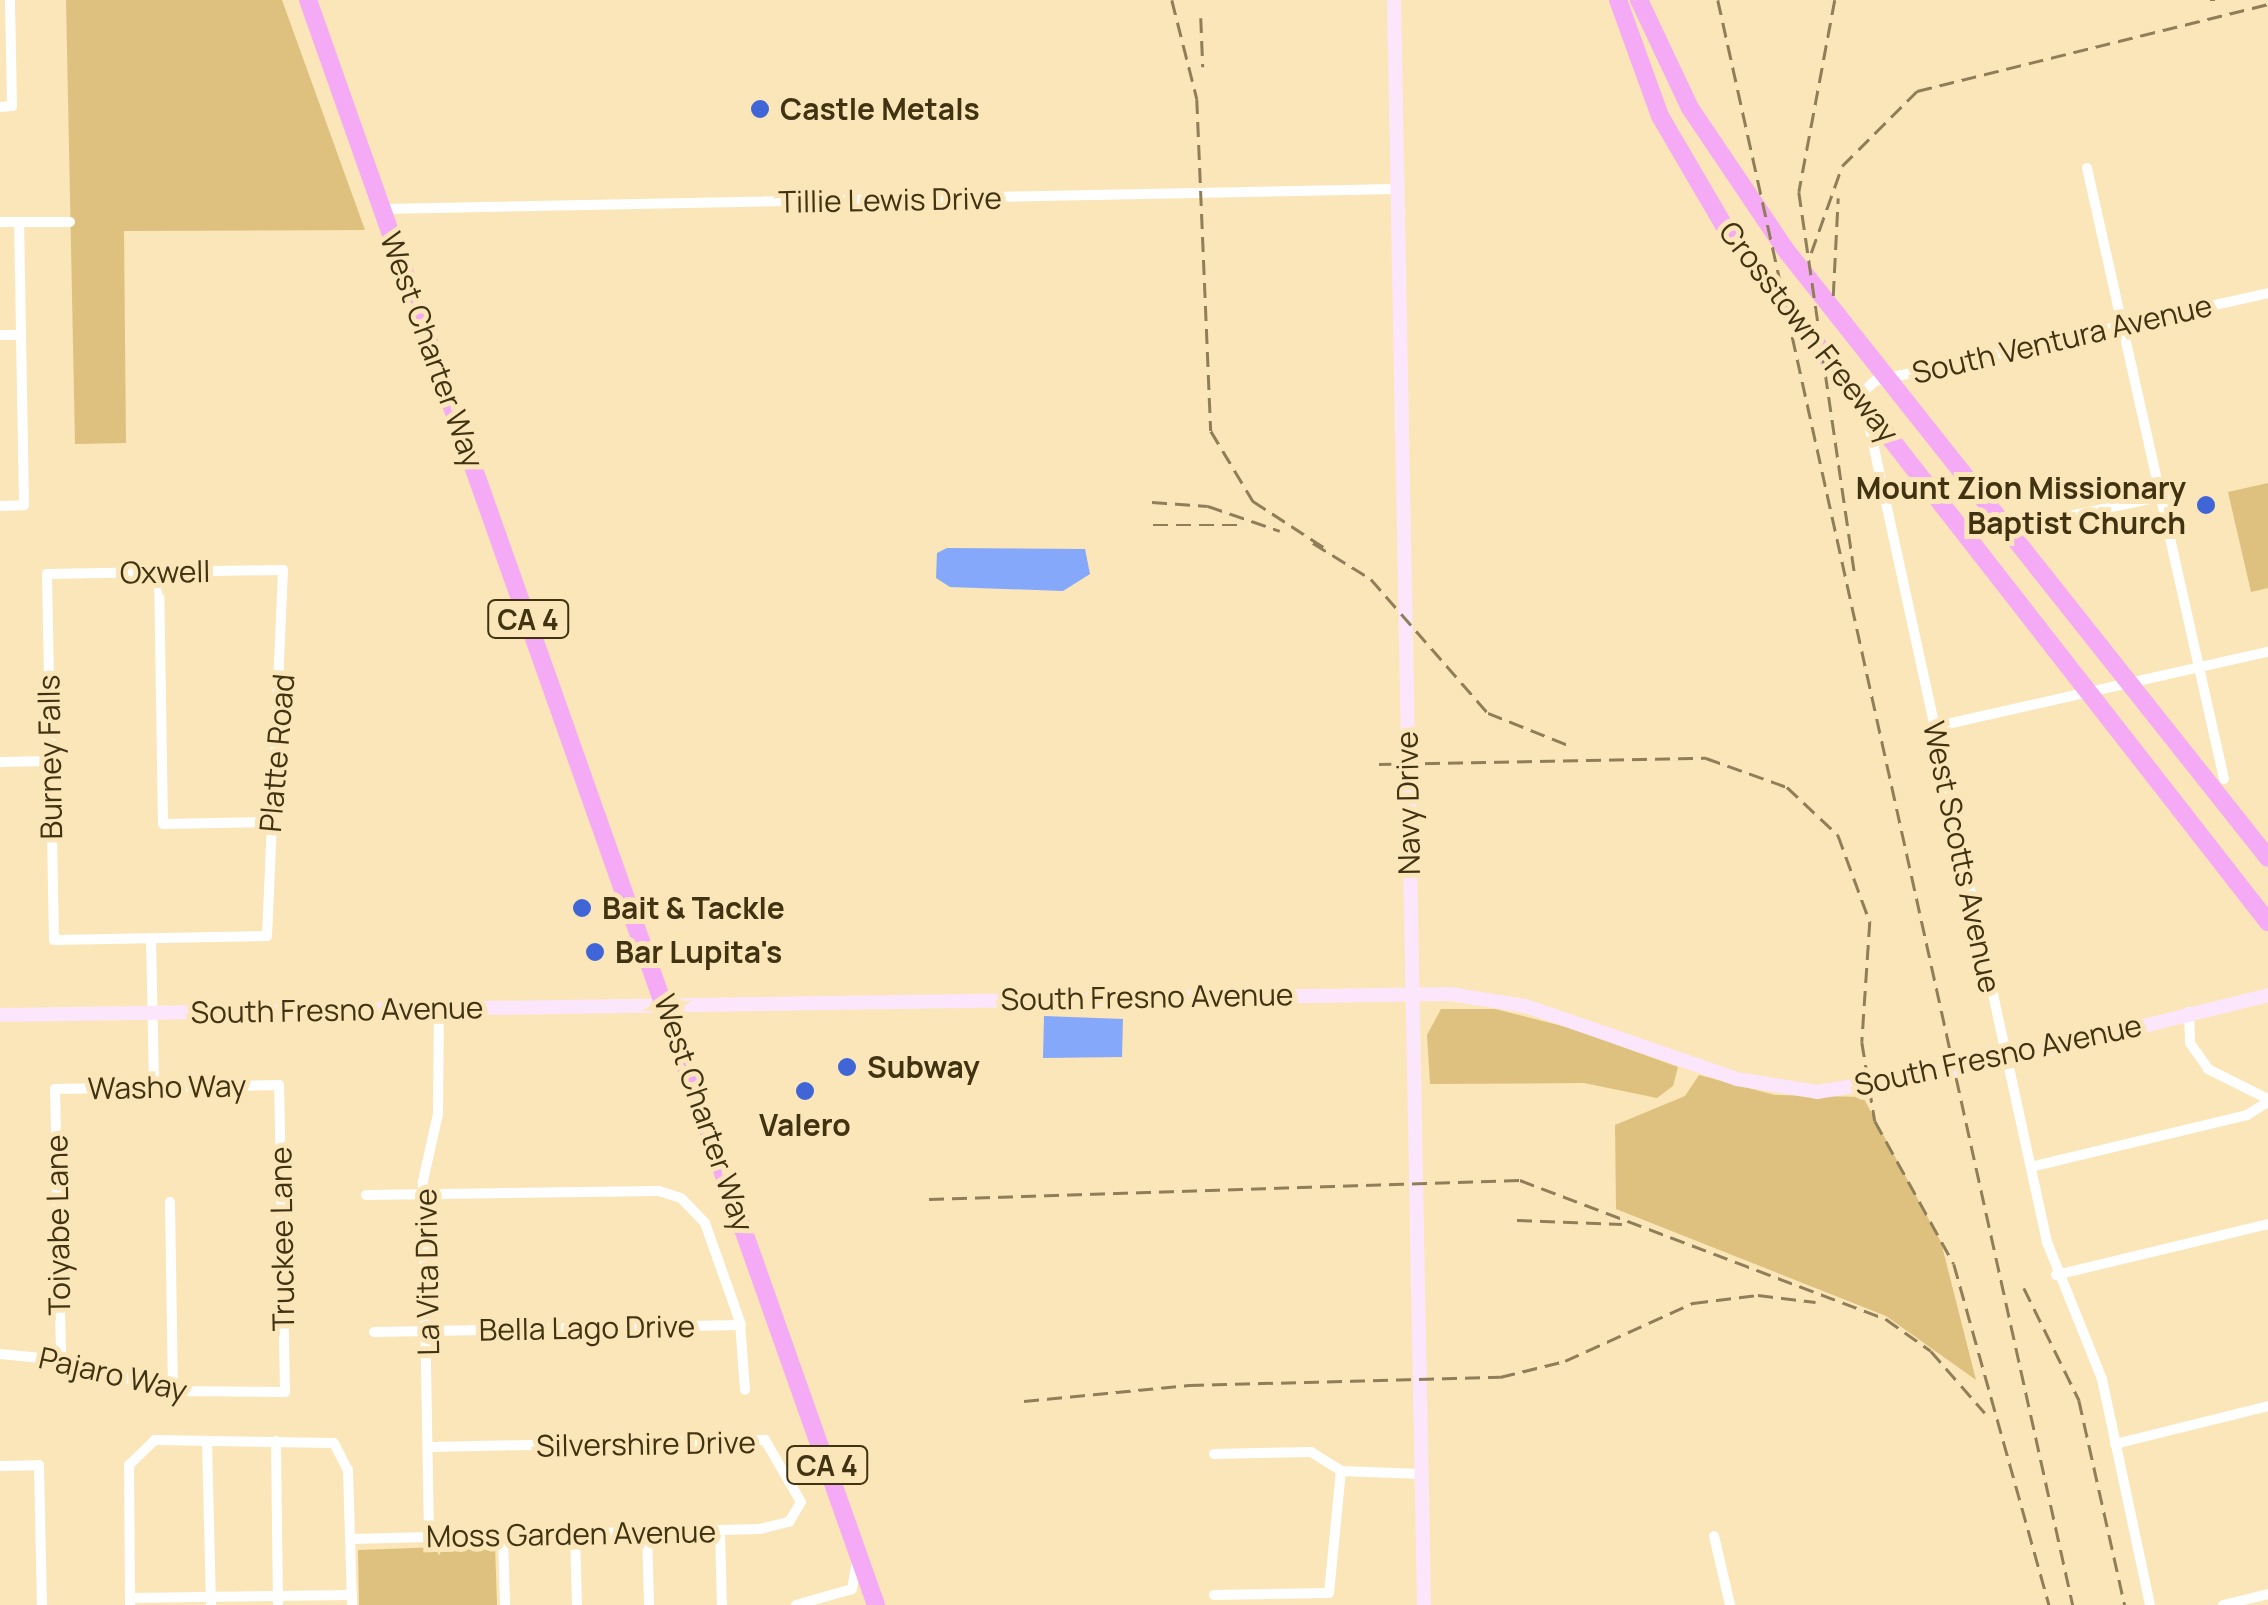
<!DOCTYPE html>
<style>
body{margin:0}
#map{position:relative;width:2268px;height:1605px;overflow:hidden;background:#fae6b8;font-family:Manrope,sans-serif}
div>[style]{position:absolute}
.green>*{inset:0;background:#dec17f}
.water>*{inset:0;background:#85a8fb}
.street>*{height:10px;margin:-5px;padding:0 5px;transform-origin:5px;border-radius:5px;background:#fff}
.secondary>*{height:14px;margin:-7px;padding:0 7px;transform-origin:7px;border-radius:7px;background:#fce6fc}
.highway>*{height:18px;margin:-9px;padding:0 9px;transform-origin:9px;border-radius:9px;background:#f5aaf6}
.rail>*{height:2.5px;margin-top:-1.25px;transform-origin:0;background:repeating-linear-gradient(90deg,#8f7e58 0 15px,transparent 0 23px)}
.dots>*{width:28px;height:28px;translate:-50% -50%;box-sizing:border-box;border:5px solid #fae6b8;border-radius:50%}
span{translate:-50% -50%;white-space:nowrap;text-align:center;line-height:1.15;-webkit-text-stroke:10px #fae6b8;paint-order:stroke}
.shield-label span{padding:2px 8px;background:#fae6b8;border:2px solid;border-radius:8px;-webkit-text-stroke-width:0}
.shield-label{font-size:28px;color:#413312;font-weight:700}
.poi-label{font-size:30px;color:#413312;font-weight:700}
.left{translate:0 -50%;text-align:left}
.right{translate:-100% -50%;text-align:right}
.street-label{font-size:30px;color:#413312}
</style>
<div id="map">
<div class="green">
<div style="clip-path:polygon(66px 0,282px 0,365px 230px,124px 231px,126px 443px,75px 444px)"></div>
<div style="clip-path:polygon(2268px 483px,2268px 588px,2251px 592px,2228px 492px)"></div>
<div style="clip-path:polygon(1441px 1009px,1495px 1009px,1570px 1028px,1678px 1067px,1673px 1086px,1657px 1098px,1584px 1083px,1430px 1084px,1427px 1035px)"></div>
<div style="clip-path:polygon(1699px 1075px,1775px 1095px,1863px 1097px,1941px 1242px,1976px 1380px,1886px 1316px,1616px 1209px,1615px 1125px,1685px 1096px)"></div>
<div style="clip-path:polygon(495px 1545px,497px 1605px,359px 1605px,358px 1550px)"></div>
</div>
<div class="water">
<div style="clip-path:polygon(947px 548px,1085px 549px,1090px 574px,1063px 591px,950px 587px,936px 578px,937px 553px)"></div>
<div style="clip-path:polygon(1044px 1016px,1123px 1019px,1122px 1057px,1043px 1058px)"></div>
</div>
<div class="street">
<div style="left:0;top:107px;width:12px;rotate:-5deg"></div>
<div style="left:12px;top:106px;width:106px;rotate:-91.1deg"></div>
<div style="left:2087px;top:168px;width:626px;rotate:77.36deg"></div>
<div style="left:383px;top:209px;width:1013px;rotate:-1.13deg"></div>
<div style="left:0;top:222px;width:70px"></div>
<div style="left:0;top:335px;width:21px"></div>
<div style="left:0;top:506px;width:24px;rotate:-2deg"></div>
<div style="left:24px;top:505px;width:282px;rotate:-91deg"></div>
<div style="left:2026px;top:525px;width:142px;rotate:-11.8deg"></div>
<div style="left:283px;top:570px;width:366px;rotate:92.5deg"></div>
<div style="left:267px;top:936px;width:213px;rotate:178.9deg"></div>
<div style="left:54px;top:940px;width:366px;rotate:-91.1deg"></div>
<div style="left:47px;top:574px;width:236px;rotate:-1deg"></div>
<div style="left:159px;top:572px;width:252px;rotate:89.1deg"></div>
<div style="left:163px;top:824px;width:108px;rotate:-1.1deg"></div>
<div style="left:1934px;top:727px;width:342px;rotate:-12.7deg"></div>
<div style="left:0;top:762px;width:50px;rotate:-1.1deg"></div>
<div style="left:151px;top:939px;width:148px;rotate:88.8deg"></div>
<div style="left:2189px;top:1012px;width:31px;rotate:88deg"></div>
<div style="left:2190px;top:1043px;width:32px;rotate:55deg"></div>
<div style="left:2208px;top:1069px;width:67px;rotate:26.6deg"></div>
<div style="left:2031px;top:1167px;width:222px;rotate:-13.5deg"></div>
<div style="left:2247px;top:1115px;width:25px;rotate:-32deg"></div>
<div style="left:366px;top:1195px;width:293px;rotate:-0.8deg"></div>
<div style="left:659px;top:1191px;width:23px;rotate:18deg"></div>
<div style="left:681px;top:1198px;width:35px;rotate:46deg"></div>
<div style="left:705px;top:1223px;width:105px;rotate:70.5deg"></div>
<div style="left:740px;top:1322px;width:68px;rotate:85.8deg"></div>
<div style="left:170px;top:1202px;width:189px;rotate:89.1deg"></div>
<div style="left:2056px;top:1275px;width:218px;rotate:-13.5deg"></div>
<div style="left:374px;top:1332px;width:367px;rotate:-1.1deg"></div>
<div style="left:0;top:1354px;width:61px;rotate:5.6deg"></div>
<div style="left:61px;top:1360px;width:116px;rotate:15.5deg"></div>
<div style="left:173px;top:1391px;width:112px;rotate:0.5deg"></div>
<div style="left:285px;top:1392px;width:307px;rotate:-91.1deg"></div>
<div style="left:279px;top:1085px;width:224px;rotate:179deg"></div>
<div style="left:55px;top:1089px;width:271px;rotate:88.7deg"></div>
<div style="left:207px;top:1441px;width:164px;rotate:88.6deg"></div>
<div style="left:276px;top:1441px;width:164px;rotate:89.3deg"></div>
<div style="left:2115px;top:1444px;width:158px;rotate:-13.9deg"></div>
<div style="left:1214px;top:1454px;width:97px;rotate:-1.2deg"></div>
<div style="left:1311px;top:1452px;width:36px;rotate:32deg"></div>
<div style="left:0;top:1466px;width:39px;rotate:-1deg"></div>
<div style="left:39px;top:1465px;width:140px;rotate:88.8deg"></div>
<div style="left:1341px;top:1471px;width:81px;rotate:2.1deg"></div>
<div style="left:720px;top:1531px;width:74px;rotate:88.5deg"></div>
<div style="left:647px;top:1532px;width:73px;rotate:88.4deg"></div>
<div style="left:575px;top:1533px;width:72px;rotate:88.4deg"></div>
<div style="left:503px;top:1536px;width:69px;rotate:88.3deg"></div>
<div style="left:1714px;top:1536px;width:71px;rotate:76.9deg"></div>
<div style="left:429px;top:1537px;width:356px;rotate:-91deg"></div>
<div style="left:423px;top:1181px;width:69px;rotate:-77.4deg"></div>
<div style="left:438px;top:1114px;width:105px;rotate:-89.5deg"></div>
<div style="left:351px;top:1539px;width:409px;rotate:-1.4deg"></div>
<div style="left:760px;top:1529px;width:30px;rotate:-14deg"></div>
<div style="left:789px;top:1522px;width:23px;rotate:-59deg"></div>
<div style="left:801px;top:1502px;width:72px;rotate:-120.1deg"></div>
<div style="left:765px;top:1440px;width:335px;rotate:178.8deg"></div>
<div style="left:1214px;top:1595px;width:115px;rotate:-1deg"></div>
<div style="left:1329px;top:1593px;width:123px;rotate:-84.4deg"></div>
<div style="left:130px;top:1598px;width:222px;rotate:-0.8deg"></div>
<div style="left:130px;top:1605px;width:140px;rotate:-90.4deg"></div>
<div style="left:129px;top:1465px;width:36px;rotate:-44deg"></div>
<div style="left:155px;top:1440px;width:179px;rotate:1deg"></div>
<div style="left:334px;top:1443px;width:30px;rotate:63deg"></div>
<div style="left:348px;top:1470px;width:135px;rotate:88.3deg"></div>
<div style="left:796px;top:1605px;width:58px;rotate:-15.9deg"></div>
<div style="left:852px;top:1589px;width:34px;rotate:-80deg"></div>
<div style="left:2150px;top:1605px;width:231px;rotate:-102deg"></div>
<div style="left:2102px;top:1379px;width:148px;rotate:-111.9deg"></div>
<div style="left:2047px;top:1242px;width:869px;rotate:-102.29deg"></div>
<div style="left:1862px;top:393px;width:18px;rotate:-43deg"></div>
<div style="left:1875px;top:381px;width:403px;rotate:-12.6deg"></div>
<div style="left:2223px;top:1605px;width:46px;rotate:-13.7deg"></div>
</div>
<div class="secondary">
<div style="left:1394px;top:0;width:1605px;rotate:88.93deg"></div>
<div style="left:0;top:1015px;width:1450px;rotate:-0.83deg"></div>
<div style="left:1450px;top:994px;width:77px;rotate:9deg"></div>
<div style="left:1526px;top:1006px;width:223px;rotate:19.1deg"></div>
<div style="left:1737px;top:1079px;width:81px;rotate:9.2deg"></div>
<div style="left:1817px;top:1092px;width:183px;rotate:-9.4deg"></div>
<div style="left:1998px;top:1062px;width:278px;rotate:-13.9deg"></div>
</div>
<div class="highway">
<div style="left:308px;top:0;width:1703px;rotate:70.51deg"></div>
<div style="left:1618px;top:0;width:123px;rotate:70.1deg"></div>
<div style="left:1660px;top:116px;width:125px;rotate:59.7deg"></div>
<div style="left:1723px;top:224px;width:886px;rotate:52.02deg"></div>
<div style="left:1639px;top:0;width:119px;rotate:64.7deg"></div>
<div style="left:1690px;top:108px;width:170px;rotate:56deg"></div>
<div style="left:1785px;top:249px;width:777px;rotate:51.58deg"></div>
</div>
<div class="rail">
<div style="left:1172px;top:0;width:102px;rotate:75.8deg"></div>
<div style="left:1197px;top:99px;width:332px;rotate:87.6deg"></div>
<div style="left:1211px;top:431px;width:82px;rotate:59deg"></div>
<div style="left:1253px;top:501px;width:86px;rotate:33.1deg"></div>
<div style="left:1718px;top:0;width:1644px;rotate:77.53deg"></div>
<div style="left:1835px;top:0;width:195px;rotate:100.6deg"></div>
<div style="left:1799px;top:192px;width:386px;rotate:81.7deg"></div>
<div style="left:2210px;top:0;width:5px"></div>
<div style="left:1201px;top:18px;width:49px;rotate:87.7deg"></div>
<div style="left:1811px;top:253px;width:92px;rotate:-70.4deg"></div>
<div style="left:1842px;top:166px;width:106px;rotate:-45deg"></div>
<div style="left:1917px;top:91px;width:362px;rotate:-13.9deg"></div>
<div style="left:1833px;top:296px;width:98px;rotate:-87.1deg"></div>
<div style="left:1152px;top:502px;width:56px;rotate:4.1deg"></div>
<div style="left:1208px;top:506px;width:76px;rotate:19.1deg"></div>
<div style="left:1153px;top:525px;width:90px"></div>
<div style="left:1313px;top:543px;width:68px;rotate:31.8deg"></div>
<div style="left:1371px;top:579px;width:178px;rotate:48.9deg"></div>
<div style="left:1488px;top:713px;width:86px;rotate:21.8deg"></div>
<div style="left:1379px;top:764px;width:327px;rotate:-1.1deg"></div>
<div style="left:1706px;top:758px;width:86px;rotate:19.7deg"></div>
<div style="left:1787px;top:787px;width:70px;rotate:43.3deg"></div>
<div style="left:1838px;top:835px;width:93px;rotate:69.8deg"></div>
<div style="left:1870px;top:922px;width:120px;rotate:93.8deg"></div>
<div style="left:1862px;top:1042px;width:80px;rotate:80.7deg"></div>
<div style="left:1875px;top:1121px;width:163px;rotate:61.1deg"></div>
<div style="left:1954px;top:1264px;width:354px;rotate:74.4deg"></div>
<div style="left:929px;top:1199px;width:591px;rotate:-1.84deg"></div>
<div style="left:1520px;top:1180px;width:392px;rotate:20.8deg"></div>
<div style="left:1886px;top:1319px;width:55px;rotate:35.4deg"></div>
<div style="left:1931px;top:1351px;width:82px;rotate:48.9deg"></div>
<div style="left:1517px;top:1220px;width:105px;rotate:2.2deg"></div>
<div style="left:2024px;top:1288px;width:125px;rotate:63.8deg"></div>
<div style="left:2079px;top:1400px;width:210px;rotate:77.4deg"></div>
<div style="left:1024px;top:1401px;width:166px;rotate:-5.5deg"></div>
<div style="left:1189px;top:1385px;width:311px;rotate:-1.5deg"></div>
<div style="left:1500px;top:1377px;width:67px;rotate:-13.8deg"></div>
<div style="left:1565px;top:1361px;width:141px;rotate:-24.4deg"></div>
<div style="left:1693px;top:1303px;width:65px;rotate:-7deg"></div>
<div style="left:1758px;top:1295px;width:58px;rotate:6.9deg"></div>
</div>
<div class="dots">
<div style="left:760px;top:109px;background:#3f65d7"></div>
<div style="left:2206px;top:505px;background:#3f65d7"></div>
<div style="left:582px;top:908px;background:#3f65d7"></div>
<div style="left:595px;top:952px;background:#3f65d7"></div>
<div style="left:847px;top:1067px;background:#3f65d7"></div>
<div style="left:805px;top:1091px;background:#3f65d7"></div>
</div>
<div class="shield-label">
<span style="left:528px;top:619px">CA 4</span>
<span style="left:827px;top:1465px">CA 4</span>
</div>
<div class="poi-label">
<span class="left" style="left:780px;top:109px">Castle Metals</span>
<span class="right" style="left:2186px;top:505px">Mount Zion Missionary<br>Baptist Church</span>
<span class="left" style="left:602px;top:908px">Bait &amp; Tackle</span>
<span class="left" style="left:615px;top:952px">Bar Lupita's</span>
<span class="left" style="left:867px;top:1067px">Subway</span>
<span style="left:805px;top:1125px">Valero</span>
</div>
<div class="street-label">
<span style="left:890px;top:200px;rotate:-1deg">Tillie Lewis Drive</span>
<span style="left:1809px;top:332px;rotate:52deg">Crosstown Freeway</span>
<span style="left:2062px;top:339px;rotate:-13deg">South Ventura Avenue</span>
<span style="left:432px;top:350px;rotate:70deg">West Charter Way</span>
<span style="left:165px;top:572px;rotate:-1deg">Oxwell</span>
<span style="left:277px;top:753px;rotate:-85deg">Platte Road</span>
<span style="left:50px;top:757px;rotate:-91deg">Burney Falls</span>
<span style="left:1408px;top:803px;rotate:-91deg">Navy Drive</span>
<span style="left:1962px;top:857px;rotate:78deg">West Scotts Avenue</span>
<span style="left:1147px;top:997px;rotate:-1deg">South Fresno Avenue</span>
<span style="left:337px;top:1010px;rotate:-1deg">South Fresno Avenue</span>
<span style="left:1998px;top:1055px;rotate:-12deg">South Fresno Avenue</span>
<span style="left:167px;top:1087px;rotate:-1deg">Washo Way</span>
<span style="left:704px;top:1113px;rotate:71deg">West Charter Way</span>
<span style="left:58px;top:1225px;rotate:-91deg">Toiyabe Lane</span>
<span style="left:282px;top:1239px;rotate:-91deg">Truckee Lane</span>
<span style="left:427px;top:1272px;rotate:-91deg">La Vita Drive</span>
<span style="left:587px;top:1328px;rotate:-1deg">Bella Lago Drive</span>
<span style="left:113px;top:1374px;rotate:13deg">Pajaro Way</span>
<span style="left:646px;top:1444px;rotate:-1deg">Silvershire Drive</span>
<span style="left:571px;top:1534px;rotate:-1deg">Moss Garden Avenue</span>
</div>
</div>
